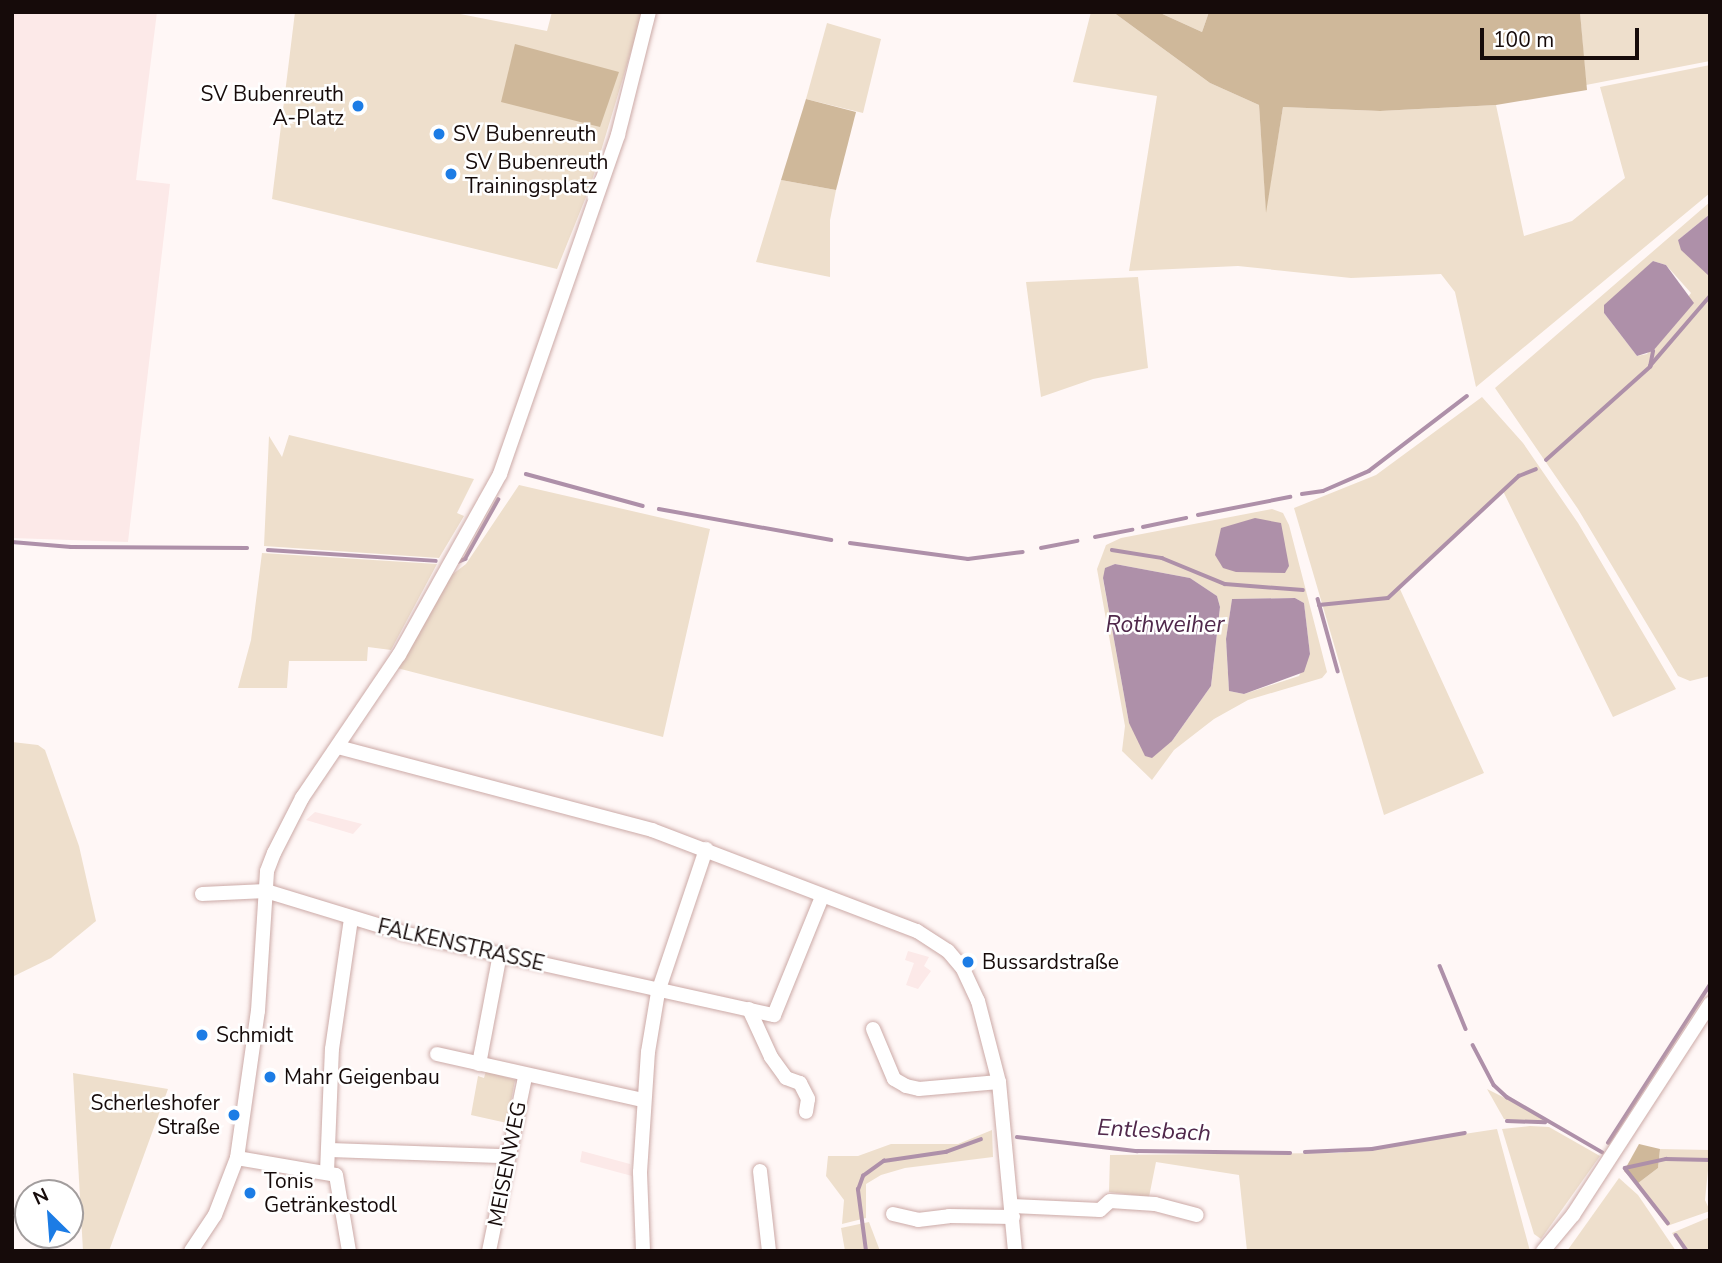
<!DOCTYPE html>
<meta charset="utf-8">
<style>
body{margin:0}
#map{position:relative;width:1722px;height:1263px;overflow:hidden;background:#fff7f6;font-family:"Nunito Sans",sans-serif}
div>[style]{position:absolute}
.built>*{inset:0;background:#fce9e8}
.green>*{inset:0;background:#eedfcc}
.forest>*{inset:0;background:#cfb89a}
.water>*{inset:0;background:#ae90a9}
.stream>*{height:3.5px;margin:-1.75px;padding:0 1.75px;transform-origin:1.75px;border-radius:1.75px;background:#ae90a9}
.roads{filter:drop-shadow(0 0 2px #ccaaa7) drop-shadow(0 0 2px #ccaaa7)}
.minor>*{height:14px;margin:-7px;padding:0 7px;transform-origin:7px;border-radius:7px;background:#fff}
.dots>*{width:19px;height:19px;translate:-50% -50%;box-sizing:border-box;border:4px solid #fff;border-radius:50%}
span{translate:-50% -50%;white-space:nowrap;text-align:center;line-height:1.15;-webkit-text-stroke:5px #fff;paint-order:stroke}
.poi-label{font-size:21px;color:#160b0a}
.right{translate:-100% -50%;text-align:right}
.left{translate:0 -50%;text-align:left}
.street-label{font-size:21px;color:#160b0a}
.water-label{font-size:23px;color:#50284b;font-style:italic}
.frame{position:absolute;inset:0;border:14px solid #160b0a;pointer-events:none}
.north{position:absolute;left:14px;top:1179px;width:70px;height:70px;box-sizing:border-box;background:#fff;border:2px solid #a29d9d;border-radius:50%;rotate:335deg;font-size:19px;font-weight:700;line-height:28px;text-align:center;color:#160b0a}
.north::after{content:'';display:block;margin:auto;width:24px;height:32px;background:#1c7ce5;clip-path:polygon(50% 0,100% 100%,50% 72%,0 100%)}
.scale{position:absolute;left:1480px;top:28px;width:159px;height:32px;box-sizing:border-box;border:4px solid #160b0a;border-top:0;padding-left:9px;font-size:21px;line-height:24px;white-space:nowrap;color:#160b0a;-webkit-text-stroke:5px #fff;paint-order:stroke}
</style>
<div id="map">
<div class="built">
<div style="clip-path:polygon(12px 12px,157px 12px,136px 180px,170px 184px,128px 542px,12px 538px)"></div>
<div style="clip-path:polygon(315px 812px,362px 824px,353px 834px,306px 820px)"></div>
<div style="clip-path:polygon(908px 951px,929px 957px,924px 966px,931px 971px,918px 989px,906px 985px,914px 963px,905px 960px)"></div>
<div style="clip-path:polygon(582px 1151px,630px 1164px,632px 1176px,580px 1162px)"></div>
</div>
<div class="green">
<div style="clip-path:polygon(295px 12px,450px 12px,547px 31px,552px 12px,643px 12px,590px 187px,557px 269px,272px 199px)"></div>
<div style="clip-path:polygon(1091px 12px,1113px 12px,1210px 83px,1259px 105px,1266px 209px,1283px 107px,1380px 111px,1496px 105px,1524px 236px,1572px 221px,1625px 178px,1600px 87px,1710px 65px,1710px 193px,1476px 387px,1455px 292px,1441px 274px,1351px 278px,1238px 266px,1129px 271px,1157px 96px,1073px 82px)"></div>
<div style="clip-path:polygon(1158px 12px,1209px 12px,1202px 32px)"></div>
<div style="clip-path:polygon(1580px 12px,1710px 12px,1710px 61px,1586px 85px)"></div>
<div style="clip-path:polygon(827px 23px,881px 39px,863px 113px,806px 99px)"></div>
<div style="clip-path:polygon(781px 180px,836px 190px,830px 220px,830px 277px,756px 262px)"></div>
<div style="clip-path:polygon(evenodd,1710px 202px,1710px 214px,1678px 240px,1710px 274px,1710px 676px,1690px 681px,1678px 676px,1578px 509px,1495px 388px,1710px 202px,1653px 261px,1666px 265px,1691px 293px,1647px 354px,1637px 356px,1604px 313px,1653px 261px)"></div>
<div style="clip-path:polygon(1138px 277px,1148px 368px,1093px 379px,1041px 397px,1026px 282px)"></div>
<div style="clip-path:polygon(1482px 397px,1523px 443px,1578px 523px,1676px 689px,1613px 717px,1503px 491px,1399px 587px,1484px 773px,1384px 815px,1294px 508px,1376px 475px)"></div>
<div style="clip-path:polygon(289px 435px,474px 479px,457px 513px,464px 516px,439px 558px,264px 546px,269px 436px,282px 457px)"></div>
<div style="clip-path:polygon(519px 485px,710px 529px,663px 737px,397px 668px,449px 577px,466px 564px)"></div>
<div style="clip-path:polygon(evenodd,1272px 509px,1283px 513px,1289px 525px,1327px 672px,1322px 678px,1248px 700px,1214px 719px,1174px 750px,1152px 780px,1122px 751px,1125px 726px,1097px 569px,1106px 545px,1121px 538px,1272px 509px,1115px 564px,1190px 578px,1217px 596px,1220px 607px,1211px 686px,1172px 741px,1129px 723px,1103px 579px,1106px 568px,1115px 564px,1272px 509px,1295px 598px,1304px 603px,1310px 654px,1299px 676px,1244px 694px,1229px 691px,1226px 639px,1232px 599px,1295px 598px)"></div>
<div style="clip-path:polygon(262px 553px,437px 564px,391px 650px,368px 647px,367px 661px,289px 661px,287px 688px,238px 688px,251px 640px)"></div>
<div style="clip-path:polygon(12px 742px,38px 745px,45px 750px,79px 846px,96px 921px,51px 958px,12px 977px)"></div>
<div style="clip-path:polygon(486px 1071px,515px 1080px,507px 1123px,471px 1115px,478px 1076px,484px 1078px)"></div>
<div style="clip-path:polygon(73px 1073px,168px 1089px,109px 1251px,83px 1251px)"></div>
<div style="clip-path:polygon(1487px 1089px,1519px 1105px,1550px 1123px,1504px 1119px)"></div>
<div style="clip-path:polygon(1530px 1126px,1549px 1127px,1600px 1156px,1541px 1239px,1534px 1234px,1502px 1129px)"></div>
<div style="clip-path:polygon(1497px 1129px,1530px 1251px,1247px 1251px,1239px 1175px,1156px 1162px,1149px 1197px,1109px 1192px,1110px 1155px,1339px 1153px)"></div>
<div style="clip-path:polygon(992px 1130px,993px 1157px,905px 1168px,881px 1175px,866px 1184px,866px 1218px,842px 1224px,844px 1200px,826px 1176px,828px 1156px,858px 1156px,891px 1144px,958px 1144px)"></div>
<div style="clip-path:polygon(1660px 1149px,1710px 1150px,1705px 1200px,1710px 1211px,1667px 1226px,1637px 1184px,1658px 1168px)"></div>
<div style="clip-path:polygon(1619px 1178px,1638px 1195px,1676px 1251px,1567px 1251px)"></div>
<div style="clip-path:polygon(1710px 1217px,1710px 1251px,1684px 1251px,1672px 1233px)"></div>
<div style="clip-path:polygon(869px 1222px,880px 1251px,845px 1251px,841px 1228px)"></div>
</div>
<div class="forest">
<div style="clip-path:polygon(1113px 12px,1158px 12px,1202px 32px,1209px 12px,1580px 12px,1587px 90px,1496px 105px,1380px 111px,1283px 107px,1266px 213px,1259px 105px,1210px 83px)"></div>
<div style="clip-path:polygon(515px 44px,619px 72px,600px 127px,501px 102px)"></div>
<div style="clip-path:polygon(806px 99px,856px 112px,836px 190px,781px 180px)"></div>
<div style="clip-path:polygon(1639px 1144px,1660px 1149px,1658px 1168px,1637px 1184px,1624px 1171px)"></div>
</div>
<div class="water">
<div style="clip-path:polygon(1710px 214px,1710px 274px,1709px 276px,1681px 250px,1678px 240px)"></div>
<div style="clip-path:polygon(1653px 261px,1666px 265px,1694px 303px,1653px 351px,1637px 356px,1604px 313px,1604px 305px)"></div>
<div style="clip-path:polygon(1255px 518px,1281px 523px,1289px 566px,1285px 573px,1236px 572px,1223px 568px,1215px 555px,1221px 528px)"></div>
<div style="clip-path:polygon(1115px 564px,1190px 578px,1217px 596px,1220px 607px,1211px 686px,1172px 741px,1152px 758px,1145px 756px,1129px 723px,1103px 578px,1105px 568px)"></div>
<div style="clip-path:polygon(1232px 599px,1295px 598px,1304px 603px,1310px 654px,1304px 672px,1244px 694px,1229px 691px,1226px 639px)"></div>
</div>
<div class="stream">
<div style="left:1650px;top:366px;width:92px;rotate:-49.4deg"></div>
<div style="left:1546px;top:460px;width:140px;rotate:-41.8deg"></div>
<div style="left:1650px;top:367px;width:16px;rotate:-79deg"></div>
<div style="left:526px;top:474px;width:121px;rotate:15.3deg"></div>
<div style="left:1302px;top:494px;width:21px;rotate:-8deg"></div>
<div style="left:1323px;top:491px;width:50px;rotate:-23.5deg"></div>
<div style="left:1369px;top:471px;width:123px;rotate:-37.4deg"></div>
<div style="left:659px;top:509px;width:175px;rotate:10.2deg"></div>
<div style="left:1198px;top:515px;width:94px;rotate:-11.1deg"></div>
<div style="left:1143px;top:527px;width:44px;rotate:-11.8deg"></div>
<div style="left:1095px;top:537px;width:38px;rotate:-11deg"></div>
<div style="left:12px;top:542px;width:59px;rotate:4.8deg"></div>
<div style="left:71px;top:547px;width:176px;rotate:0.3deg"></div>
<div style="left:850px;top:543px;width:119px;rotate:7.7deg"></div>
<div style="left:968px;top:559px;width:55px;rotate:-7.3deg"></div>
<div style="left:1041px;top:548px;width:37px;rotate:-11deg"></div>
<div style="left:268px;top:550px;width:168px;rotate:3.7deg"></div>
<div style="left:1112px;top:550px;width:51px;rotate:9.1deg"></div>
<div style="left:1162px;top:558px;width:68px;rotate:22.4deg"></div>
<div style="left:1225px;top:584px;width:78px;rotate:4.4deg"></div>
<div style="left:458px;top:562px;width:8px;rotate:-23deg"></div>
<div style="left:465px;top:559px;width:68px;rotate:-60.8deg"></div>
<div style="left:1318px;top:599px;width:75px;rotate:74.5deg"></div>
<div style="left:1319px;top:605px;width:69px;rotate:-5.8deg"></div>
<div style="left:1388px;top:598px;width:179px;rotate:-43deg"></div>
<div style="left:1519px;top:476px;width:18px;rotate:-22deg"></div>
<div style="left:1440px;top:966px;width:68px;rotate:67.6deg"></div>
<div style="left:1473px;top:1045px;width:45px;rotate:62.3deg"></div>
<div style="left:1494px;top:1085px;width:18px;rotate:43deg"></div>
<div style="left:1507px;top:1097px;width:110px;rotate:30.1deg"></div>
<div style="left:1507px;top:1121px;width:38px;rotate:2deg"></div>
<div style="left:1017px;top:1137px;width:121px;rotate:6.7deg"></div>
<div style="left:1137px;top:1151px;width:153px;rotate:0.7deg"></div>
<div style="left:1608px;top:1143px;width:188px;rotate:-57.2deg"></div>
<div style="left:1305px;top:1152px;width:67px;rotate:-2.6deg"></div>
<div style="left:1372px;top:1149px;width:94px;rotate:-9.8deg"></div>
<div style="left:1625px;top:1168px;width:42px;rotate:-12.4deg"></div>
<div style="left:1666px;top:1159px;width:44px;rotate:1.3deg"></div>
<div style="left:1625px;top:1168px;width:70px;rotate:52deg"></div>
<div style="left:1676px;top:1235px;width:19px;rotate:55deg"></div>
<div style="left:866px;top:1251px;width:62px;rotate:-97.5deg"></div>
<div style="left:858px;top:1190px;width:15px;rotate:-70deg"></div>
<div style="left:863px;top:1176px;width:26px;rotate:-36deg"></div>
<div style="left:884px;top:1161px;width:63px;rotate:-8.3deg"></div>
<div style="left:946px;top:1152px;width:37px;rotate:-20deg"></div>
</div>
<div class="roads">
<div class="minor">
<div style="left:338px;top:747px;width:325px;rotate:14.8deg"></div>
<div style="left:652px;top:830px;width:284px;rotate:20.9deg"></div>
<div style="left:917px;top:931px;width:37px;rotate:33deg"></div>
<div style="left:948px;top:951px;width:23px;rotate:50deg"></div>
<div style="left:963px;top:969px;width:35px;rotate:65deg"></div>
<div style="left:978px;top:1001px;width:84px;rotate:75.5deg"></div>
<div style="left:999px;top:1082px;width:170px;rotate:84.6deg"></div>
<div style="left:202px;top:894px;width:64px;rotate:-2.7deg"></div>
<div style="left:266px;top:891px;width:143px;rotate:17deg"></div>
<div style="left:403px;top:933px;width:380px;rotate:12.5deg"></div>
<div style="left:774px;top:1015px;width:127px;rotate:-67.9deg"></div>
<div style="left:749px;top:1009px;width:53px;rotate:65.4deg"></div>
<div style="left:771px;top:1057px;width:26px;rotate:54deg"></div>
<div style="left:786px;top:1078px;width:15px;rotate:20deg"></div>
<div style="left:800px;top:1083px;width:18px;rotate:63deg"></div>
<div style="left:808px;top:1099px;width:13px;rotate:99deg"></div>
<div style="left:873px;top:1029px;width:54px;rotate:67.2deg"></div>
<div style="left:894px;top:1079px;width:14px;rotate:30deg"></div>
<div style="left:906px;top:1086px;width:13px;rotate:13deg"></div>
<div style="left:919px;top:1089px;width:80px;rotate:-5deg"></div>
<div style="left:437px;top:1054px;width:211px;rotate:12.6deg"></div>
<div style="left:479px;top:1064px;width:112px;rotate:-79.2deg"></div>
<div style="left:330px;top:1150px;width:176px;rotate:2deg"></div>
<div style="left:237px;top:1158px;width:100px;rotate:9.7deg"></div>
<div style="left:336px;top:1175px;width:77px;rotate:80.3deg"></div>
<div style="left:760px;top:1171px;width:81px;rotate:83.6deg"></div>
<div style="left:327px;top:1172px;width:123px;rotate:-87.7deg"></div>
<div style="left:332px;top:1049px;width:132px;rotate:-81.7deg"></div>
<div style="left:1012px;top:1206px;width:88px;rotate:2.6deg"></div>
<div style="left:1100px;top:1210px;width:13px;rotate:-42deg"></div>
<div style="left:1110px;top:1201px;width:45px;rotate:3.8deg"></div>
<div style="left:1155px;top:1204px;width:43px;rotate:14.7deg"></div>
<div style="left:893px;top:1214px;width:26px;rotate:13deg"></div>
<div style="left:918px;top:1220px;width:31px;rotate:-7deg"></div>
<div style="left:949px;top:1216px;width:64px;rotate:0.9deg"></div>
<div style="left:191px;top:1251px;width:43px;rotate:-56.3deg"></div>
<div style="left:215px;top:1215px;width:61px;rotate:-68.9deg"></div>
<div style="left:237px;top:1158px;width:148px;rotate:-81.9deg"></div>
<div style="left:258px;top:1011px;width:140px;rotate:-86.3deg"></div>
<div style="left:267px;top:871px;width:19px;rotate:-69deg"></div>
<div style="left:274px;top:853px;width:62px;rotate:-63deg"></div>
<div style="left:302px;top:798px;width:173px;rotate:-55.9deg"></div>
<div style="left:399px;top:655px;width:207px;rotate:-60.8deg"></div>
<div style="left:500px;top:474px;width:359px;rotate:-70.8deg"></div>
<div style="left:618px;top:135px;width:127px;rotate:-75.9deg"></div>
<div style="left:489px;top:1251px;width:178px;rotate:-78.3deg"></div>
<div style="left:643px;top:1251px;width:79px;rotate:-92.2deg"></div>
<div style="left:640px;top:1172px;width:120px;rotate:-86.2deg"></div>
<div style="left:648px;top:1052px;width:61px;rotate:-80.5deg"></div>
<div style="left:658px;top:992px;width:151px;rotate:-71.4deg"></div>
<div style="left:1543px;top:1251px;width:47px;rotate:-50.2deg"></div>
<div style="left:1573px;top:1215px;width:252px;rotate:-57deg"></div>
</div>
</div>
<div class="dots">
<div style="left:358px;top:106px;background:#1c7ce5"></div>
<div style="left:439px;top:134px;background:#1c7ce5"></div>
<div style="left:451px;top:174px;background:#1c7ce5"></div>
<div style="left:968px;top:962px;background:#1c7ce5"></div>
<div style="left:202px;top:1035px;background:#1c7ce5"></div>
<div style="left:270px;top:1077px;background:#1c7ce5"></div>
<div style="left:234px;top:1115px;background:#1c7ce5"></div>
<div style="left:250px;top:1193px;background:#1c7ce5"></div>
</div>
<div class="poi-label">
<span class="right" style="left:344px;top:106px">SV Bubenreuth<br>A-Platz</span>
<span class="left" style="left:453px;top:134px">SV Bubenreuth</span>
<span class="left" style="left:465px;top:174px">SV Bubenreuth<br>Trainingsplatz</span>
<span class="left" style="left:982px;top:962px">Bussardstraße</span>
<span class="left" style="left:216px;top:1035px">Schmidt</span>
<span class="left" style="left:284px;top:1077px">Mahr Geigenbau</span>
<span class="right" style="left:220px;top:1115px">Scherleshofer<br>Straße</span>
<span class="left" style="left:264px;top:1193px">Tonis<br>Getränkestodl</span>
</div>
<div class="street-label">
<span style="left:461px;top:945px;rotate:13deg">FALKENSTRASSE</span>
<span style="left:507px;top:1164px;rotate:-79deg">MEISENWEG</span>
</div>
<div class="water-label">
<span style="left:1165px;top:625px">Rothweiher</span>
<span style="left:1154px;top:1131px;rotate:3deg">Entlesbach</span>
</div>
<div class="frame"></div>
<div class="north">N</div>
<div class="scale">100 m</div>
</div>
